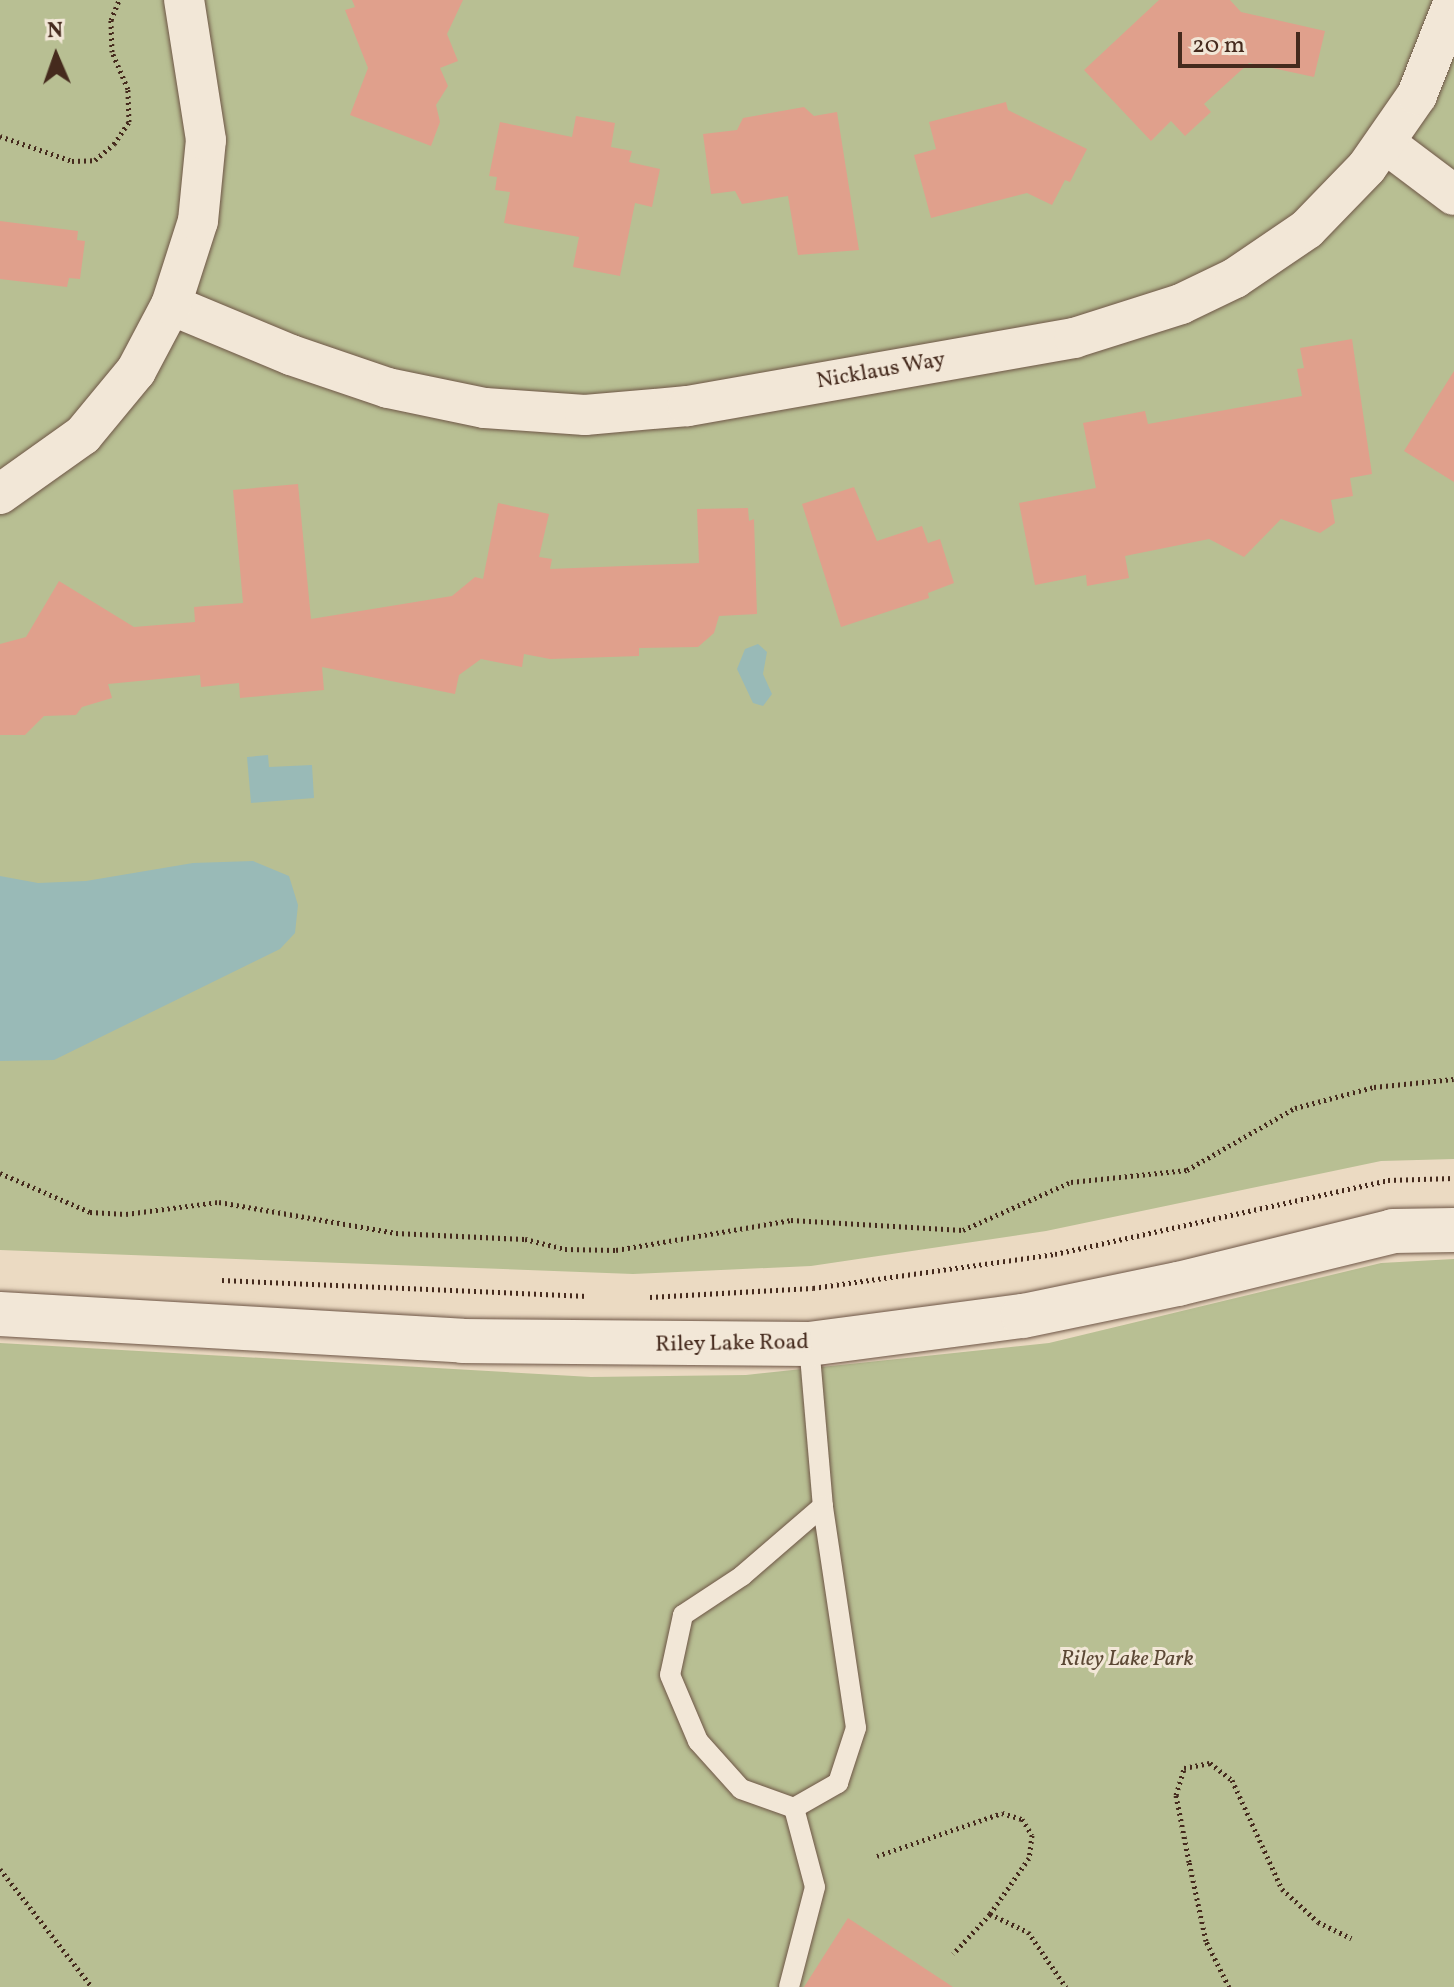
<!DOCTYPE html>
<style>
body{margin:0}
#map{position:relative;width:1454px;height:1987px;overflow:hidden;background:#ebdac2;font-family:Vollkorn,serif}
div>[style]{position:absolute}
.green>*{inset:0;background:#b8bf93}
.water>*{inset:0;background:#99bab7}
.building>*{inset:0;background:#e0a08c}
.path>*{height:5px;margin-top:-2.5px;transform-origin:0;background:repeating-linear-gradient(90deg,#452a1d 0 2px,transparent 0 6px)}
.roads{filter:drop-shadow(0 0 2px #6e5646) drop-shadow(0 0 2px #6e5646)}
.service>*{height:20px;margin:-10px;padding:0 10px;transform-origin:10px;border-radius:10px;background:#f2e7d7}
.minor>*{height:40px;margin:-20px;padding:0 20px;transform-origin:20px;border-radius:20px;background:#f2e7d7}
.tertiary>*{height:44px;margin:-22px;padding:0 22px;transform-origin:22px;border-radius:22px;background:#f2e7d7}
span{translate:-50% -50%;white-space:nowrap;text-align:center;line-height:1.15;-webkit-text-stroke:6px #f2e7d7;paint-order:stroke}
.street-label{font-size:22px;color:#452a1d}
.park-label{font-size:22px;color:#5c4835;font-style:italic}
.north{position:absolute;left:16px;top:16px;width:80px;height:80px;-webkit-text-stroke:6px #f2e7d7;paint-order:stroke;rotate:358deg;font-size:22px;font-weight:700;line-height:32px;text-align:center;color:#452a1d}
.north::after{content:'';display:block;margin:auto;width:28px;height:36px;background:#452a1d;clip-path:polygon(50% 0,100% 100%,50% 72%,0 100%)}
.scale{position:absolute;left:1178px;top:32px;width:122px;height:36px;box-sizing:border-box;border:4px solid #452a1d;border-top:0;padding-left:10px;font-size:24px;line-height:28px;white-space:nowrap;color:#452a1d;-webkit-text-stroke:6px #f2e7d7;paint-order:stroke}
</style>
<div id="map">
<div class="green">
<div style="clip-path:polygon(0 0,1454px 0,1454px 1159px,1381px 1161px,1046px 1231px,811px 1266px,633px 1274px,0 1250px)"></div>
<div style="clip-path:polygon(1454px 1259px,1454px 1987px,0 1987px,0 1343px,591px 1377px,746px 1375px,1049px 1343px,1381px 1263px)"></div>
</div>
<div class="water">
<div style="clip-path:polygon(758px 644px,767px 652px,763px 674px,772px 694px,763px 706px,753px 703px,737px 669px,745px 649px)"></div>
<div style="clip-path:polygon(268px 755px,269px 767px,312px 765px,314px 798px,251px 803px,247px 757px)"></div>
<div style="clip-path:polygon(253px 861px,289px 876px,298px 905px,295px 933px,280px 949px,54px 1060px,0 1061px,0 876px,38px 883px,86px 881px,193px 863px)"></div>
</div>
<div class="building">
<div style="clip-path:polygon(352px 0,463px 0,447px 34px,458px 61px,440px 68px,448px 86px,436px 105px,440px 122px,431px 146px,350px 115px,368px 68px,345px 10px,355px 7px)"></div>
<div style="clip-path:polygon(1159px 0,1230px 0,1241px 12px,1325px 31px,1314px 77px,1249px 63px,1204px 104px,1211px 112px,1185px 136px,1171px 121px,1151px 141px,1084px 70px)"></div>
<div style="clip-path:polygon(1006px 102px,1008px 110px,1087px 149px,1070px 182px,1065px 180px,1052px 205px,1027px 193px,931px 218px,914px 155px,936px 149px,929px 122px)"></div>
<div style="clip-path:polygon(804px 107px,814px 116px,837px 112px,859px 250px,798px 255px,788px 196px,742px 204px,735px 191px,711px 194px,703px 134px,737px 130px,743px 118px)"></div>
<div style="clip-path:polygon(576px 116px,615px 123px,611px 147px,632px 151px,629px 162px,660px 169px,652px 207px,635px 203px,620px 276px,573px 267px,579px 237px,504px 223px,510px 192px,495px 190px,497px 177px,489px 176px,500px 122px,572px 137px)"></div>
<div style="clip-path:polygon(0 221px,78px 231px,77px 240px,85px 241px,80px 279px,69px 278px,67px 287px,0 279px)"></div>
<div style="clip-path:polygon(1352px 339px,1372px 474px,1350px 478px,1353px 496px,1331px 500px,1335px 523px,1320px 533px,1281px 519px,1244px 557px,1209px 539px,1125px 556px,1129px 578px,1087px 586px,1086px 575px,1035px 585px,1019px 503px,1096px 488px,1083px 423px,1145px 411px,1148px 424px,1302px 396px,1297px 369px,1304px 368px,1300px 348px)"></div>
<div style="clip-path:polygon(1454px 371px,1454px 482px,1404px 451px)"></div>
<div style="clip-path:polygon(298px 484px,311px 619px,452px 596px,475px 577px,483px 579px,498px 503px,549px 514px,539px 557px,552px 559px,550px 569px,699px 563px,697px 509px,748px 508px,749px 521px,754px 519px,757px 614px,719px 616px,714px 633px,698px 647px,639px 648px,639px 656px,550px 659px,524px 654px,522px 667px,481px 659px,459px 675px,455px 694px,322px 667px,324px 690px,240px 698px,239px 683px,201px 687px,200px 675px,108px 684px,112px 698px,82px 707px,76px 715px,44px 716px,25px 735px,0 735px,0 644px,26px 637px,59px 581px,134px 627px,195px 622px,194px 607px,243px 603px,233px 490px)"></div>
<div style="clip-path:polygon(854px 487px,877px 541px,922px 526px,928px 543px,940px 539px,954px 583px,928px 593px,929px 598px,841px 627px,802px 504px)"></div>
<div style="clip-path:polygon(848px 1918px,953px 1987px,804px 1987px)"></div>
</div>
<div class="path">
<div style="left:0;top:136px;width:76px;rotate:19.1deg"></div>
<div style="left:72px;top:161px;width:23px;rotate:-2deg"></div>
<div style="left:95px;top:160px;width:25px;rotate:-40deg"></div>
<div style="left:114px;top:144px;width:27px;rotate:-56deg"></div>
<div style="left:129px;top:122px;width:33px;rotate:-92deg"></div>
<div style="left:128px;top:89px;width:40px;rotate:-113.4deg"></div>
<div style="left:112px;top:52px;width:32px;rotate:-92deg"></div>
<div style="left:111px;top:20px;width:22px;rotate:-68deg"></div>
<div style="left:0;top:1173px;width:98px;rotate:23.4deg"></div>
<div style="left:90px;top:1212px;width:36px;rotate:3deg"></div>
<div style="left:126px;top:1214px;width:94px;rotate:-7.4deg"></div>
<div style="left:219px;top:1202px;width:180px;rotate:9.9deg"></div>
<div style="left:396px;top:1233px;width:129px;rotate:2.7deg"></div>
<div style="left:525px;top:1239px;width:41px;rotate:14deg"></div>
<div style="left:565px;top:1249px;width:51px;rotate:1.1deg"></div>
<div style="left:616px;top:1250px;width:178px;rotate:-9.7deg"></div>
<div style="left:791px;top:1220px;width:172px;rotate:3.3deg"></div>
<div style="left:963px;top:1230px;width:118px;rotate:-24deg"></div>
<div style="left:1071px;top:1182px;width:117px;rotate:-5.9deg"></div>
<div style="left:1187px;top:1170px;width:125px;rotate:-29.9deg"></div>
<div style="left:1295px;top:1108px;width:82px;rotate:-14.9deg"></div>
<div style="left:1374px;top:1087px;width:80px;rotate:-5.7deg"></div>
<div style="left:222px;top:1280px;width:366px;rotate:2.5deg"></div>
<div style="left:650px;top:1297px;width:163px;rotate:-3.2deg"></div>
<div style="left:813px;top:1288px;width:244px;rotate:-8deg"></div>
<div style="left:1055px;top:1254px;width:341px;rotate:-12.5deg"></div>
<div style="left:1388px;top:1180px;width:66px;rotate:-1.7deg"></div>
<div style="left:877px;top:1856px;width:132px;rotate:-19deg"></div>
<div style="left:1002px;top:1813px;width:21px;rotate:17deg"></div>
<div style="left:1022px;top:1819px;width:19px;rotate:58deg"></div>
<div style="left:1032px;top:1835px;width:23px;rotate:97deg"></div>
<div style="left:1029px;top:1858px;width:68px;rotate:124.9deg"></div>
<div style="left:990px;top:1914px;width:54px;rotate:132.8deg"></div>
<div style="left:0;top:1869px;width:150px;rotate:52.1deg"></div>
<div style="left:990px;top:1914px;width:42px;rotate:25.3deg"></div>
<div style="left:1028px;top:1932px;width:67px;rotate:55.4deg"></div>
<div style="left:1229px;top:1987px;width:51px;rotate:-116.6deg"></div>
<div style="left:1206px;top:1941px;width:81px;rotate:-102.1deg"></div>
<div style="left:1189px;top:1862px;width:68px;rotate:-101deg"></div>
<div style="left:1176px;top:1795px;width:28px;rotate:-73deg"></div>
<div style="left:1184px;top:1768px;width:26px;rotate:-11deg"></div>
<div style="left:1210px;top:1763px;width:28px;rotate:38deg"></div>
<div style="left:1232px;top:1780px;width:120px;rotate:65.4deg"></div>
<div style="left:1282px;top:1889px;width:49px;rotate:42.5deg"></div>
<div style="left:1318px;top:1922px;width:37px;rotate:26deg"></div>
</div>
<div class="roads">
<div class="service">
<div style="left:809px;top:1344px;width:163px;rotate:85.1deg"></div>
<div style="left:823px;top:1506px;width:107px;rotate:139.2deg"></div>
<div style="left:742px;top:1576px;width:71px;rotate:146.5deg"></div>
<div style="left:683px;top:1615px;width:61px;rotate:102.2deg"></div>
<div style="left:670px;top:1675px;width:72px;rotate:67deg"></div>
<div style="left:698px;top:1741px;width:64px;rotate:48.1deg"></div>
<div style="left:741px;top:1789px;width:56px;rotate:19.7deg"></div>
<div style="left:794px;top:1808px;width:51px;rotate:-29.6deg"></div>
<div style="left:838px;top:1783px;width:58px;rotate:-71.9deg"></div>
<div style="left:856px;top:1728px;width:224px;rotate:-98.5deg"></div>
<div style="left:789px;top:1987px;width:103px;rotate:-75.4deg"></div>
<div style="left:815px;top:1887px;width:82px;rotate:-104.9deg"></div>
</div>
<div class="minor">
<div style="left:1385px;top:143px;width:86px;rotate:37deg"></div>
<div style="left:171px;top:305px;width:130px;rotate:22.6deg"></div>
<div style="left:291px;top:355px;width:102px;rotate:18.8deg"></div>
<div style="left:388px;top:388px;width:99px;rotate:11.7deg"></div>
<div style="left:485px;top:408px;width:100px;rotate:4deg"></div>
<div style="left:585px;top:415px;width:103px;rotate:-5deg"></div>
<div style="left:688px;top:406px;width:392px;rotate:-10deg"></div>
<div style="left:1074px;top:338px;width:112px;rotate:-17.6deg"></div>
<div style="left:1181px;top:304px;width:60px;rotate:-25.7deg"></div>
<div style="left:1235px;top:278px;width:87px;rotate:-34.2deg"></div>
<div style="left:1307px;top:229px;width:86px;rotate:-45.9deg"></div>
<div style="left:1367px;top:167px;width:88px;rotate:-55.2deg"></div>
<div style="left:1417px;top:95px;width:101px;rotate:-68.5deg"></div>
<div style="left:0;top:494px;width:102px;rotate:-35.4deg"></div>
<div style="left:83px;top:435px;width:83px;rotate:-50.4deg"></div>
<div style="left:136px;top:371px;width:75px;rotate:-62.1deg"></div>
<div style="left:171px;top:305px;width:88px;rotate:-72.2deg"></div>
<div style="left:198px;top:221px;width:81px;rotate:-84.4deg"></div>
<div style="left:206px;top:140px;width:142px;rotate:-98.9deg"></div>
</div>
<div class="tertiary">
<div style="left:0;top:1314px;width:463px;rotate:3.3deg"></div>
<div style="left:462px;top:1341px;width:347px;rotate:0.5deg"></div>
<div style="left:809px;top:1344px;width:216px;rotate:-7.5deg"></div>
<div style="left:1023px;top:1316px;width:158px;rotate:-11.7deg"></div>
<div style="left:1178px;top:1284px;width:221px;rotate:-13.8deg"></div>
<div style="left:1393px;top:1231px;width:61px;rotate:-0.9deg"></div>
</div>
</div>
<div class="street-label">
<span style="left:881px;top:371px;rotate:-10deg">Nicklaus Way</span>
<span style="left:732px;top:1344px;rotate:-1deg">Riley Lake Road</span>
</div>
<div class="park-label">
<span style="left:1127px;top:1660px">Riley Lake Park</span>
</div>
<div class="north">N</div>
<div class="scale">20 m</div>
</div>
